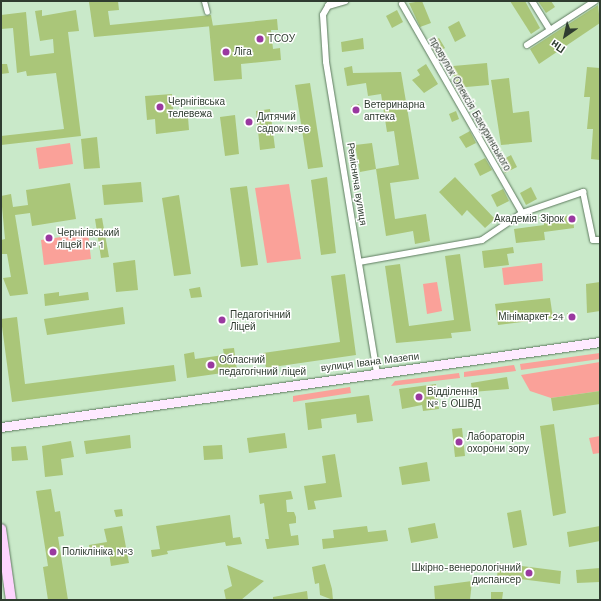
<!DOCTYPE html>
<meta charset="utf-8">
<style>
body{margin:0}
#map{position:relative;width:601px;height:601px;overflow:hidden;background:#c9e9c9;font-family:"Work Sans",sans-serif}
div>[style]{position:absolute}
.green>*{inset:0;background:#faa199}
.building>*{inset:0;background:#aac679}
.roads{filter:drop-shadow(0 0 1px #5e7b5f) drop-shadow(0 0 1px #5e7b5f)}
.pedestrian>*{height:5px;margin:-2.5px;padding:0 2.5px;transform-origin:2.5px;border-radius:2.5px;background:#fff}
.minor>*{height:6px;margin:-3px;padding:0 3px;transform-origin:3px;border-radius:3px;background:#fff}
.secondary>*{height:9px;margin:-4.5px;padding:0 4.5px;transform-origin:4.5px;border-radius:4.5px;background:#feeaff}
.primary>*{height:10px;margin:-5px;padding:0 5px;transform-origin:5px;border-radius:5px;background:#fdd4fe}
.dots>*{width:11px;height:11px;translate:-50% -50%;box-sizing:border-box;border:2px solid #fff;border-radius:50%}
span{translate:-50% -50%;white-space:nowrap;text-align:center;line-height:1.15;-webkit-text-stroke:3px #fff;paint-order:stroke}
.poi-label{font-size:10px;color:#2f3c30}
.left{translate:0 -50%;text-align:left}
.right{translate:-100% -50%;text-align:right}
.street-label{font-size:10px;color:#2f3c30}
.frame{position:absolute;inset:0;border:2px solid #2f3c30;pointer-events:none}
.north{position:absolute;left:545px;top:16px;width:40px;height:40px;-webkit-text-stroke:3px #fff;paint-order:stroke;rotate:214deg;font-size:11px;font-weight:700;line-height:16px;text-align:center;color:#2f3c30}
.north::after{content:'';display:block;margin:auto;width:14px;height:18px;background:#2f3c30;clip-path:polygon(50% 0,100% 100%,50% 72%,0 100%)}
</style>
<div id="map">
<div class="green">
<div style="clip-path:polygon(70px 143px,73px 164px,39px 169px,36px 148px)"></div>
<div style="clip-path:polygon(289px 184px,301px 259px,267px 263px,255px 188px)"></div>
<div style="clip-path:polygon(88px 233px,91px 259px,44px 265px,41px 240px)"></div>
<div style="clip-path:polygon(542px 263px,543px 281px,504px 285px,502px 268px)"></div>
<div style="clip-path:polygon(437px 282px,442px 311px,427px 314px,423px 284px)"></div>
<div style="clip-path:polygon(600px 353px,600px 359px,521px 370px,520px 364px)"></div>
<div style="clip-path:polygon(600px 362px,600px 391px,551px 398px,530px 391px,521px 375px)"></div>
<div style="clip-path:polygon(514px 365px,516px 371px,464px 377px,464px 372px)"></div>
<div style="clip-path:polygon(459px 373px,460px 378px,391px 386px,395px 381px)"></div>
<div style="clip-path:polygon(350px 387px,351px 393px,293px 402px,293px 396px)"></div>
<div style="clip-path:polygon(600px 436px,600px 453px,593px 454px,589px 438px)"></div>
</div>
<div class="building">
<div style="clip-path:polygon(93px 1px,118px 1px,119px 10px,108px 11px,110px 25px,211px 15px,213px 26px,94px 37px,89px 2px)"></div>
<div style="clip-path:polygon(422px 1px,431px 23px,420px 27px,409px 3px)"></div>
<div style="clip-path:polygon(510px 1px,525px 1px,540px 28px,531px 34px)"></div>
<div style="clip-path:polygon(538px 1px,551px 1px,555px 7px,546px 13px)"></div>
<div style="clip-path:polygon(598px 5px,600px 23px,539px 64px,530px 49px)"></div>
<div style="clip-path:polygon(42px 10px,42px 16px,76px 10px,79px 31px,68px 32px,81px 136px,1px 145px,1px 136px,64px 129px,56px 73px,27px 76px,26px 71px,17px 73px,13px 28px,1px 29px,1px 15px,26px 12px,30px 56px,54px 53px,53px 39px,40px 41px,35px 11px)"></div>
<div style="clip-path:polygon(397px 10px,403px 22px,392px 28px,386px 16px)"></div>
<div style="clip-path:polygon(277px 19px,278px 30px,271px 30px,273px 49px,280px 48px,281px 60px,241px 64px,242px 79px,214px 81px,209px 26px)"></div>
<div style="clip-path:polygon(459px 21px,466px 36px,455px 42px,448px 27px)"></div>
<div style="clip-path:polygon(363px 38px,364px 49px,342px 52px,341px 42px)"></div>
<div style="clip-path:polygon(439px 38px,445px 48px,436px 54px,430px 44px)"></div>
<div style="clip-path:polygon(487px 63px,489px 85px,455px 88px,453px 66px)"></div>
<div style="clip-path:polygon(1px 64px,7px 64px,9px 73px,1px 74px)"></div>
<div style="clip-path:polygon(426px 64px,438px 84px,424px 93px,412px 80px,420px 75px,417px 70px)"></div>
<div style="clip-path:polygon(352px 66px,353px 73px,401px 72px,419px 179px,390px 183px,395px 219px,426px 214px,430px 241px,415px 244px,413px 231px,386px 236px,376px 169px,399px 165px,394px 131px,387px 132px,381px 94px,368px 96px,366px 83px,347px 86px,344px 68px)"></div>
<div style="clip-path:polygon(587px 67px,600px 68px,600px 160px,591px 159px,593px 129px,587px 129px,590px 97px,584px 97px)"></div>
<div style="clip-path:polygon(509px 78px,513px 113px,529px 111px,532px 142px,501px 145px,491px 80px)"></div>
<div style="clip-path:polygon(310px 83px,323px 167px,308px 169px,295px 85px)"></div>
<div style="clip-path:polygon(172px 94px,174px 118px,188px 117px,189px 130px,156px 134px,155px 119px,147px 120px,145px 96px)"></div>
<div style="clip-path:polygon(359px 104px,360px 114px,352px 115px,351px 106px)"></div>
<div style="clip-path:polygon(270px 109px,275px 148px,260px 150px,256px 111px)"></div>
<div style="clip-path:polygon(456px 111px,459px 119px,452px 122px,449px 114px)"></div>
<div style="clip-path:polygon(235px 115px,239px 154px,225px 156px,220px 117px)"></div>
<div style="clip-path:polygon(470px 131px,476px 143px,466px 148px,459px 137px)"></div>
<div style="clip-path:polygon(97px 137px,100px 168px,84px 169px,81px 139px)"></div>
<div style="clip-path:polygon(372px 143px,376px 169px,360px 172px,355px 145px)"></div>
<div style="clip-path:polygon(511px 155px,517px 167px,505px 173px,499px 162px)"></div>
<div style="clip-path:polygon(485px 158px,492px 170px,480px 176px,474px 164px)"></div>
<div style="clip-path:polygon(327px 177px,336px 253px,321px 255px,311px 180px)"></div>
<div style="clip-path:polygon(455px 177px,495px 219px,485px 228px,467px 210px,462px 216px,439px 192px)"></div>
<div style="clip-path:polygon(141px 182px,143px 202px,104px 205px,102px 185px)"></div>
<div style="clip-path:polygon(70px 183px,76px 219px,32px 226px,30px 213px,15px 215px,28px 294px,10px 296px,3px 278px,11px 277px,7px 254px,2px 254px,1px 246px,1px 240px,5px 239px,1px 196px,11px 194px,13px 207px,28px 205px,26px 190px)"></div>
<div style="clip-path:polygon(247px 186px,258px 265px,241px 267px,230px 188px)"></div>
<div style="clip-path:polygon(531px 187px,537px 199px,526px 205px,520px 193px)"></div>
<div style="clip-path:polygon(503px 189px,509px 201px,497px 207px,491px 195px)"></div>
<div style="clip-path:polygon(179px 195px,191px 274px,174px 276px,162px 198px)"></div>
<div style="clip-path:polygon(573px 215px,574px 228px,544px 232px,545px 240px,516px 243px,514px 229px,544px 225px,543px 219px)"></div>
<div style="clip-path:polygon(102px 218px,109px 257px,101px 258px,95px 219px)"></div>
<div style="clip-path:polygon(513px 247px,514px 253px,507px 254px,509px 265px,484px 268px,482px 251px)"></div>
<div style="clip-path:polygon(460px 254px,471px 331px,451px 333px,452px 338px,396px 343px,385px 266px,400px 264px,409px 326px,454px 320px,445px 256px)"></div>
<div style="clip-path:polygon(135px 260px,138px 290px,116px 292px,113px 263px)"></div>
<div style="clip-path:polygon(345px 274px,356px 355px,266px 368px,263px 353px,340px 342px,331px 276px)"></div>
<div style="clip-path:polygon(600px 282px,600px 311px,587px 313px,586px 284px)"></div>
<div style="clip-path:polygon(200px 287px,202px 297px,191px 298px,189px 289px)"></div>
<div style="clip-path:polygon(59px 292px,59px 296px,88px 292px,89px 300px,45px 306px,44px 294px)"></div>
<div style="clip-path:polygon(550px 298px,553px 318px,498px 325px,495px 304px)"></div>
<div style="clip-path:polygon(123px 307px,125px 324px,47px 335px,44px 319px)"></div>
<div style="clip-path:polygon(567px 313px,576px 313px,576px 320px,567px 320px)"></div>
<div style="clip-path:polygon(17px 317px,25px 384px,174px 365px,176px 381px,12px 402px,1px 319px)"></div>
<div style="clip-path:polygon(234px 348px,237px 371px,187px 378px,184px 354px,194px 352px,195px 359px,224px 355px,223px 349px)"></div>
<div style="clip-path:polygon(507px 377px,509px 389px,472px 392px,471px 383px)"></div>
<div style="clip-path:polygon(436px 384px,439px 409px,423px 411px,422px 405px,402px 409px,399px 389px)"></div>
<div style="clip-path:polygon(600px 391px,600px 404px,553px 411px,551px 398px)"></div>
<div style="clip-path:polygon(369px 395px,373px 421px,357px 423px,356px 414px,321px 419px,322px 428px,308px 430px,305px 403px)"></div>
<div style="clip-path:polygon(554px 424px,566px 513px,553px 516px,540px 426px)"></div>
<div style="clip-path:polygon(462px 428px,465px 456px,455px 457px,452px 429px)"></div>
<div style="clip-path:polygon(285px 433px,287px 448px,249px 453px,247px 438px)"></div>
<div style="clip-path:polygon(130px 435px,131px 448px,86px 454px,84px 441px)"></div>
<div style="clip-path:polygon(71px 441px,74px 457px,61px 459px,63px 475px,45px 477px,42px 446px)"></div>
<div style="clip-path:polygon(222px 445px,223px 459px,204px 460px,203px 446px)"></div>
<div style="clip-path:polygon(26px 446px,28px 460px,12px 461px,11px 447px)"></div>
<div style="clip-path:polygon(335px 454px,342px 497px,314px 501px,316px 509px,308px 510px,304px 486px,326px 483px,322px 456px)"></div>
<div style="clip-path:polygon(427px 462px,430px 481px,402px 485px,399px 467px)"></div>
<div style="clip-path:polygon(51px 489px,55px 512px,60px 511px,64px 536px,58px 537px,68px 600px,48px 600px,43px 567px,48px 566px,36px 491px)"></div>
<div style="clip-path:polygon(291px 491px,293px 499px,286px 500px,287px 512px,294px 512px,296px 517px,296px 523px,289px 524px,291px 536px,298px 535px,299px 545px,267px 549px,265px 539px,269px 539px,264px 503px,260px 504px,259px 495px)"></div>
<div style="clip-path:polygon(122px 509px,123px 516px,116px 517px,114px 510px)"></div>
<div style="clip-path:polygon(521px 510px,527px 545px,513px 548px,507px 513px)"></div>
<div style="clip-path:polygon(230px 515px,233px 538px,240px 537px,242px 544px,226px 546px,225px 542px,167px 551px,168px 554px,152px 557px,151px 550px,160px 549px,156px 526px)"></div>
<div style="clip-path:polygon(435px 523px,438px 538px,411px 543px,408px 528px)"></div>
<div style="clip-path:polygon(122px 526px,129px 563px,111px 566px,109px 553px,91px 556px,89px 545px,107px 542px,104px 529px)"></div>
<div style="clip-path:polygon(367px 526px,368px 532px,386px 530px,388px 541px,323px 549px,322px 539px,334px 538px,333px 530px)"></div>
<div style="clip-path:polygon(600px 526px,600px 541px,569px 547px,567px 532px)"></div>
<div style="clip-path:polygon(499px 563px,561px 571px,560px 584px,497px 576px)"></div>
<div style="clip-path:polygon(325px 564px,332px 589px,333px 600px,320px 595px,319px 583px,315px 584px,312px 567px)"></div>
<div style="clip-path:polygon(227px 565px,264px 581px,241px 600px,226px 600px,224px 590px,232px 586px)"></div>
<div style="clip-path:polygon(600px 568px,600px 582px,577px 583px,576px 570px)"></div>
<div style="clip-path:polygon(472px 581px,470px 600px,435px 600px,434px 586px)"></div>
<div style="clip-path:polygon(307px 591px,308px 600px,273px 600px,273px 597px)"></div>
<div style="clip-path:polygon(491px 592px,503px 592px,502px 600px,491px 600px)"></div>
</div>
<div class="roads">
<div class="pedestrian">
<div style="left:204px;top:1px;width:11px;rotate:75deg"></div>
</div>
<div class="minor">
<div style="left:331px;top:1px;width:16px;rotate:120deg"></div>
<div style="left:323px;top:15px;width:47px;rotate:86.3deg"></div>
<div style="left:326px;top:62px;width:314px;rotate:80.7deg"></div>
<div style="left:532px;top:1px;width:34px;rotate:58deg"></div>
<div style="left:402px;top:4px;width:241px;rotate:60.1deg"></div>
<div style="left:328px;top:6px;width:18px;rotate:-16deg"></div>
<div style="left:527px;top:45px;width:81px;rotate:-32.9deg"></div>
<div style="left:359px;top:262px;width:125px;rotate:-10.1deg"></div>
<div style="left:482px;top:240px;width:48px;rotate:-34deg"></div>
<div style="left:522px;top:213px;width:65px;rotate:-19deg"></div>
<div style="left:583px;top:192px;width:49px;rotate:78.2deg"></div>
<div style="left:593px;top:240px;width:7px"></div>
</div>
<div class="secondary">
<div style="left:1px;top:427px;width:605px;rotate:-8.08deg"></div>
</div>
<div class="primary">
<div style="left:1px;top:529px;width:72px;rotate:82deg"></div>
</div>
</div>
<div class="dots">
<div style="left:260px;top:39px;background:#9a39a0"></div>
<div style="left:226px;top:52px;background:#9a39a0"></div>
<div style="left:160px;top:107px;background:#9a39a0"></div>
<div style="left:356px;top:110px;background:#9a39a0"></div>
<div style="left:249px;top:122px;background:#9a39a0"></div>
<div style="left:572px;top:219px;background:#9a39a0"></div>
<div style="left:49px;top:238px;background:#9a39a0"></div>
<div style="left:572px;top:317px;background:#9a39a0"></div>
<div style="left:222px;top:320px;background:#9a39a0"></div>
<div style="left:211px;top:365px;background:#9a39a0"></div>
<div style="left:419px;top:397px;background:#9a39a0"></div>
<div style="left:459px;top:442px;background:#9a39a0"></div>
<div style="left:53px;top:552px;background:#9a39a0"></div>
<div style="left:529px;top:573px;background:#9a39a0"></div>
</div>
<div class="poi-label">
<span class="left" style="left:268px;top:39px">ТСОУ</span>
<span class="left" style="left:234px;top:52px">Ліга</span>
<span class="left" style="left:168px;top:107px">Чернігівська<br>телевежа</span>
<span class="left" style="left:364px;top:110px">Ветеринарна<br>аптека</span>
<span class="left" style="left:257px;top:122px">Дитячий<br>садок №56</span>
<span class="right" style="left:564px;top:219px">Академія Зірок</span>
<span class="left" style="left:57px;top:238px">Чернігівський<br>ліцей № 1</span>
<span class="left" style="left:230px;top:320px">Педагогічний<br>Ліцей</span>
<span class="right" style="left:564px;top:317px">Мінімаркет 24</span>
<span class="left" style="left:219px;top:365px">Обласний<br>педагогічний ліцей</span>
<span class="left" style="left:427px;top:397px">Відділення<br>№ 5 ОШВД</span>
<span class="left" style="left:467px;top:442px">Лабораторія<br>охорони зору</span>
<span class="left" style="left:62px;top:552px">Поліклініка №3</span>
<span class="right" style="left:521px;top:573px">Шкірно-венерологічний<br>диспансер</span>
</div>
<div class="street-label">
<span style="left:470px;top:104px;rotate:60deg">провулок Олексія Бакуринського</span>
<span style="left:357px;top:184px;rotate:81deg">Реміснича вулиця</span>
<span style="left:370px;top:362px;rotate:-7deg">вулиця Івана Мазепи</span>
</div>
<div class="frame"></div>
<div class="north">Пн</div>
</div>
